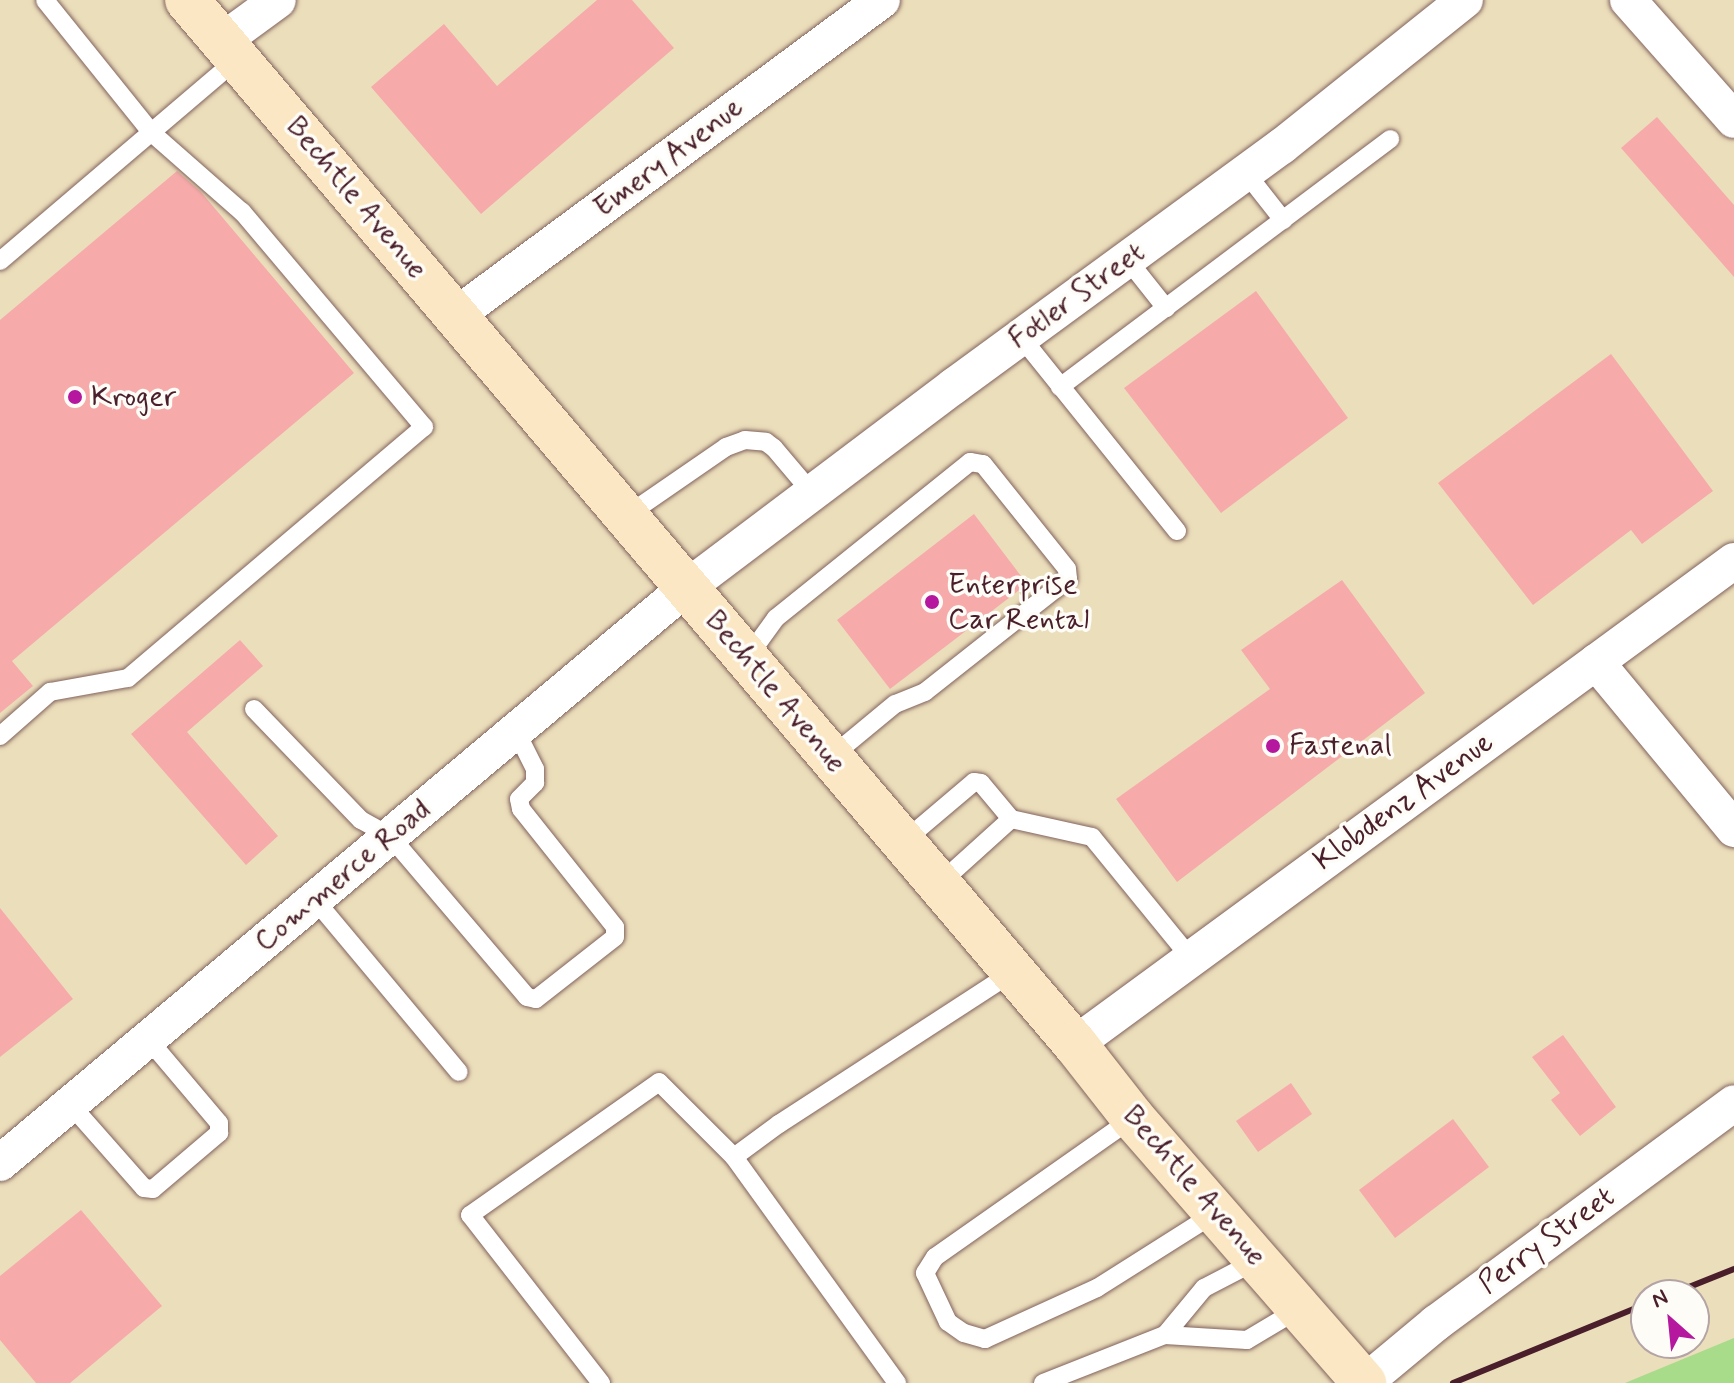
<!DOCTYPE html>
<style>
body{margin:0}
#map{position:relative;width:1734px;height:1383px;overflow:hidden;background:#ebdebb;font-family:Mynerve,sans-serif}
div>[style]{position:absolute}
.green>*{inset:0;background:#a8db8a}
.building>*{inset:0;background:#f6abaa}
.roads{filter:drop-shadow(0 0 2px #82625d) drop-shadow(0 0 2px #82625d)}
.service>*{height:18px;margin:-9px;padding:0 9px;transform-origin:9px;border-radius:9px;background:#fff}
.minor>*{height:36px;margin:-18px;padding:0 18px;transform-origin:18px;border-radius:18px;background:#fff}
.secondary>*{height:44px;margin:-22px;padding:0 22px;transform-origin:22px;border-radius:22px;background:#fbe7c3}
.rail>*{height:6px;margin:-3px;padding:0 3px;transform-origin:3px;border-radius:3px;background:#4a1f2b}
.dots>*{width:22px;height:22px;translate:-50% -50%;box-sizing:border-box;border:4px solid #fdfcf7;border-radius:50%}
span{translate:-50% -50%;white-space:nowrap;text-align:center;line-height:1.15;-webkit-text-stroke:7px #fdfcf7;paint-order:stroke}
.street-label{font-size:30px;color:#4a1f2b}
.poi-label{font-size:30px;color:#4a1f2b}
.left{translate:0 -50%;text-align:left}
.north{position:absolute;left:1630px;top:1279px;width:80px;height:80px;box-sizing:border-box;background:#fdfcf7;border:2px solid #b5a4a5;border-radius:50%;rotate:333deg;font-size:22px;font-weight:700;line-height:32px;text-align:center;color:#4a1f2b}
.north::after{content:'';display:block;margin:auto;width:28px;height:36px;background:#b5179e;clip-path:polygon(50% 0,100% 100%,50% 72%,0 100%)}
</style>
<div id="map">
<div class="green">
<div style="clip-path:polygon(1734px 1338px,1734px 1383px,1625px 1383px)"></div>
</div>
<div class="building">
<div style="clip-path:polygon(597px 0,632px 0,674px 48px,481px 214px,371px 87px,444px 24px,497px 86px)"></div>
<div style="clip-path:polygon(1657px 117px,1734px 205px,1734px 277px,1621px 148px)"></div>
<div style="clip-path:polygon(177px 171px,201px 192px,354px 373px,12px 661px,33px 686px,0 713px,0 320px)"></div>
<div style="clip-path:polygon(1256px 291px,1348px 418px,1221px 513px,1124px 388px)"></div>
<div style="clip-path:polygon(1611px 354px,1713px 491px,1642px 544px,1631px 530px,1533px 605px,1438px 483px)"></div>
<div style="clip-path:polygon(974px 514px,1027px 584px,890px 689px,837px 620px)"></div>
<div style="clip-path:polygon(1342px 580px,1425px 693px,1177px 882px,1116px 799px,1270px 689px,1241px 650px)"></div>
<div style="clip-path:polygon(240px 640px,263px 666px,187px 732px,278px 836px,246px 865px,131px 734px)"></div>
<div style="clip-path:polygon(0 908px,73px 999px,0 1057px)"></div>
<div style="clip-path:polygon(1563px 1035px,1616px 1107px,1580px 1136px,1551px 1100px,1560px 1093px,1532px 1057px)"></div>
<div style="clip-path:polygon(1291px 1083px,1312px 1114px,1258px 1152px,1236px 1121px)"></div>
<div style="clip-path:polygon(1453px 1119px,1489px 1167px,1395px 1238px,1359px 1190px)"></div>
<div style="clip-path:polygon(81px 1210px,162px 1306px,70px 1383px,36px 1383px,0 1340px,0 1276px)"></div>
</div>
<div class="roads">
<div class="service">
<div style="left:1246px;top:173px;width:60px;rotate:51.8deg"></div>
<div style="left:1127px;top:259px;width:63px;rotate:51.5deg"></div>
<div style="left:0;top:261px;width:311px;rotate:-40.4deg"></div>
<div style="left:1021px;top:337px;width:249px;rotate:51.2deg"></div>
<div style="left:1060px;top:387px;width:413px;rotate:-36.9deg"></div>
<div style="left:626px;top:516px;width:121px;rotate:-34.6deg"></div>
<div style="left:726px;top:447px;width:20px;rotate:-20deg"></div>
<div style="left:745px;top:440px;width:21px;rotate:5deg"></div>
<div style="left:766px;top:442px;width:10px;rotate:37deg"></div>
<div style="left:774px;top:448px;width:59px;rotate:49.8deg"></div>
<div style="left:747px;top:658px;width:49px;rotate:-54.1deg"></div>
<div style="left:776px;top:618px;width:249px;rotate:-38.8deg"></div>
<div style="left:970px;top:462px;width:13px;rotate:9deg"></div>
<div style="left:983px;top:464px;width:134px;rotate:51.3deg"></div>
<div style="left:1067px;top:569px;width:10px;rotate:84deg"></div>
<div style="left:1068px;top:579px;width:182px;rotate:141.7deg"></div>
<div style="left:925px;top:692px;width:32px;rotate:158deg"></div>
<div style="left:895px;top:704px;width:83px;rotate:140.4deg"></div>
<div style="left:254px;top:709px;width:154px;rotate:46.1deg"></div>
<div style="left:361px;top:820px;width:33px;rotate:29deg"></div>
<div style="left:390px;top:836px;width:211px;rotate:49.6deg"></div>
<div style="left:527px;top:997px;width:9px;rotate:13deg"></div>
<div style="left:536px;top:999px;width:100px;rotate:-38.1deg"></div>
<div style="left:615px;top:937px;width:10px;rotate:-90deg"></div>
<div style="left:615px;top:927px;width:151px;rotate:-128.5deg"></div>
<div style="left:521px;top:809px;width:10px;rotate:-101deg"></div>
<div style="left:519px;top:799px;width:23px;rotate:-45deg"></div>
<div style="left:535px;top:783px;width:14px;rotate:-90deg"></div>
<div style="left:535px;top:769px;width:42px;rotate:-116.6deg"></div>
<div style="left:0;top:736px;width:67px;rotate:-41.3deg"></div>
<div style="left:50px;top:692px;width:79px;rotate:-10.2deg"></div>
<div style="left:128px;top:678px;width:388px;rotate:-40.3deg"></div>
<div style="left:424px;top:427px;width:282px;rotate:-130.2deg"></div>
<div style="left:242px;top:212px;width:121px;rotate:-138.7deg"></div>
<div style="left:151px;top:132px;width:169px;rotate:-128.8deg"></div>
<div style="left:1011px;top:819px;width:83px;rotate:12.5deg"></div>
<div style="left:1092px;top:837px;width:155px;rotate:50.8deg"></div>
<div style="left:903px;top:842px;width:93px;rotate:-40.2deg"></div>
<div style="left:974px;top:782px;width:7px;rotate:8deg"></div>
<div style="left:981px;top:783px;width:47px;rotate:50.2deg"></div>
<div style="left:1011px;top:819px;width:97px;rotate:137.9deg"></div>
<div style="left:315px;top:900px;width:224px;rotate:50.1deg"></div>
<div style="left:70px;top:1104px;width:112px;rotate:48.6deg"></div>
<div style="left:144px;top:1188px;width:9px;rotate:6deg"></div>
<div style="left:153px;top:1189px;width:87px;rotate:-40.3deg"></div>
<div style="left:219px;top:1133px;width:10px;rotate:-90deg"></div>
<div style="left:219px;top:1123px;width:110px;rotate:-130.2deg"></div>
<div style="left:1133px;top:1118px;width:242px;rotate:144.9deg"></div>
<div style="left:935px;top:1257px;width:19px;rotate:122deg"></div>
<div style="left:925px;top:1273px;width:54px;rotate:64.9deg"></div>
<div style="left:948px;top:1322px;width:19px;rotate:35deg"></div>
<div style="left:964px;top:1333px;width:22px;rotate:16deg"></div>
<div style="left:985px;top:1339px;width:123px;rotate:-24.5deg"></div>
<div style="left:1097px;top:1288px;width:142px;rotate:-32.3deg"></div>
<div style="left:734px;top:1157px;width:279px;rotate:54.2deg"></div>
<div style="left:1256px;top:1261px;width:59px;rotate:152.6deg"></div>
<div style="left:1204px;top:1288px;width:61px;rotate:129.7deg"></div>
<div style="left:1165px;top:1335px;width:82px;rotate:3.5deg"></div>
<div style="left:1247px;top:1340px;width:61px;rotate:-30.8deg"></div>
<div style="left:601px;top:1383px;width:213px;rotate:-127.9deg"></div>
<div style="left:470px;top:1215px;width:231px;rotate:-35.1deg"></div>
<div style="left:659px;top:1082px;width:106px;rotate:45deg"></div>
<div style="left:734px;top:1157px;width:56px;rotate:-36.3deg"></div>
<div style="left:779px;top:1124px;width:279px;rotate:-33deg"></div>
<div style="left:1043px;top:1383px;width:131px;rotate:-21.5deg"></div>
</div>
<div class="minor">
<div style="left:1628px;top:0;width:160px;rotate:48.5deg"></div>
<div style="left:222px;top:41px;width:69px;rotate:-36.2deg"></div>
<div style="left:455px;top:316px;width:531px;rotate:-36.5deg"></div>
<div style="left:1596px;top:662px;width:217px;rotate:50.4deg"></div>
<div style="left:1075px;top:1044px;width:817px;rotate:-36.24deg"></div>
<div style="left:0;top:1163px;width:895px;rotate:-39.97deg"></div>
<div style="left:686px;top:588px;width:336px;rotate:-37deg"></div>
<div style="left:954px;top:386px;width:406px;rotate:-36.2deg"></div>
<div style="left:1282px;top:146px;width:234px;rotate:-38.6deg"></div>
<div style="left:1364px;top:1383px;width:94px;rotate:-39.8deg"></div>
<div style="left:1436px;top:1323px;width:370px;rotate:-36.4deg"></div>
</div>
<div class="secondary">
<div style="left:187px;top:0;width:1371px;rotate:49.62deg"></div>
<div style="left:1075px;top:1044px;width:94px;rotate:51.9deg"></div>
<div style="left:1133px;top:1118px;width:352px;rotate:48.9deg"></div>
</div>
</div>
<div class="rail">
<div style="left:1669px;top:1295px;width:70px;rotate:-21.8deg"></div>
<div style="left:1453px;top:1383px;width:209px;rotate:-22.3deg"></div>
</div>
<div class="dots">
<div style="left:75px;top:397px;background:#b5179e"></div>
<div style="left:932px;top:602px;background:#b5179e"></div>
<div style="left:1273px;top:746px;background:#b5179e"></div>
</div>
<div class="street-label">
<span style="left:669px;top:158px;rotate:-37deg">Emery Avenue</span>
<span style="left:356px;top:198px;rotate:50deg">Bechtle Avenue</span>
<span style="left:1077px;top:296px;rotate:-36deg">Fotler Street</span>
<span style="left:775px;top:692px;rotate:50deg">Bechtle Avenue</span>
<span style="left:1404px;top:802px;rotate:-36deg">Klobdenz Avenue</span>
<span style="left:343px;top:876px;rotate:-40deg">Commerce Road</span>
<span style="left:1194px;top:1186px;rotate:49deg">Bechtle Avenue</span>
<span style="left:1547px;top:1241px;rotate:-36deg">Perry Street</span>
</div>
<div class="poi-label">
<span class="left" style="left:91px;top:397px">Kroger</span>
<span class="left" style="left:948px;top:602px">Enterprise<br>Car Rental</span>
<span class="left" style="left:1289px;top:746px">Fastenal</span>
</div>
<div class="north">N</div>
</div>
